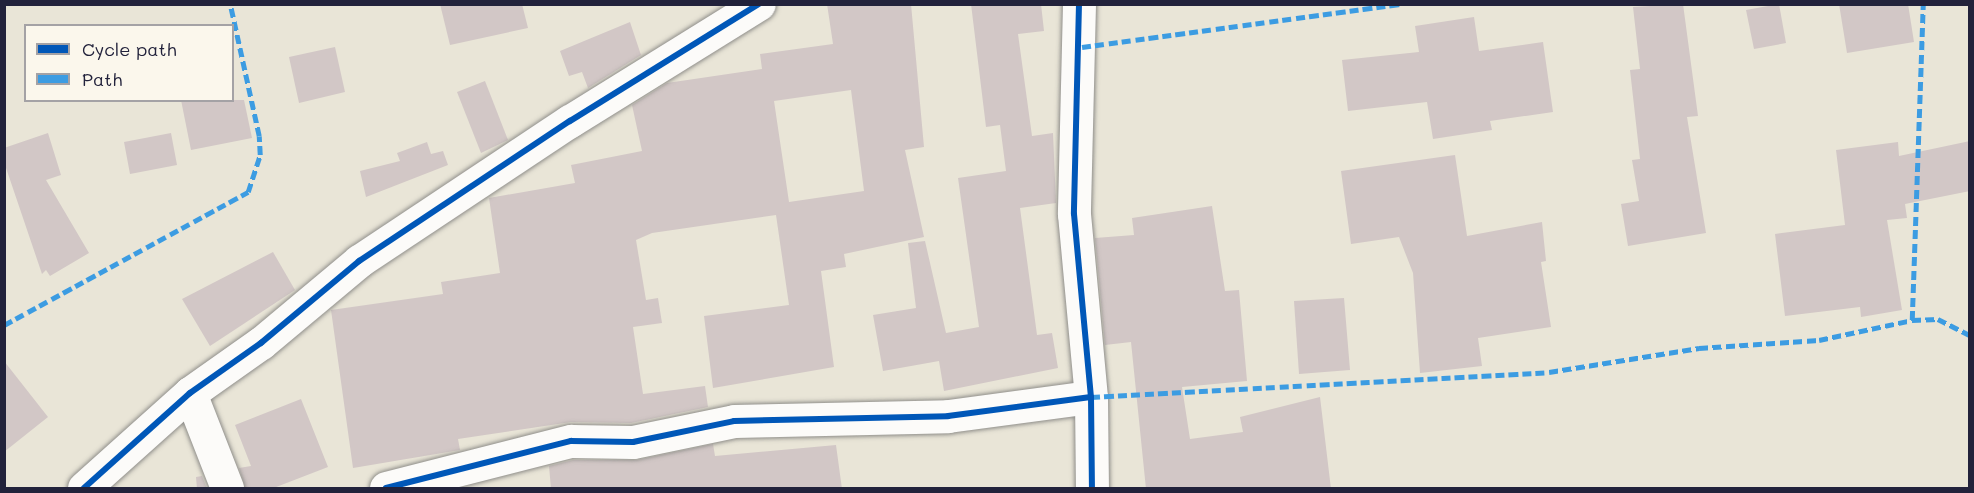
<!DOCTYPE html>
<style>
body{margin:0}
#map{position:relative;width:1974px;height:493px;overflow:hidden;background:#e9e5d7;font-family:Mali,sans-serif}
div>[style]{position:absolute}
.building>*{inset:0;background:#d2c7c6}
.roads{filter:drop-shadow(0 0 2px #8f8e8a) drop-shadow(0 0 2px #8f8e8a)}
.minor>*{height:33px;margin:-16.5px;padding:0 16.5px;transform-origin:16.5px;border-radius:16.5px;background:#fcfbf9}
.quiet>*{height:4.5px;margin-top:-2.25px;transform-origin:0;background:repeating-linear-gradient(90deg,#3c9ce2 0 9px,transparent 0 13.5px)}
.cycleway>*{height:6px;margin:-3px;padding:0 3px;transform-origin:3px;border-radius:3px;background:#0057b8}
span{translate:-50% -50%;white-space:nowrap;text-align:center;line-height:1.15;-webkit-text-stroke:4.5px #fbf7ec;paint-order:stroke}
.frame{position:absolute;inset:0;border:6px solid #22223b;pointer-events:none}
.legend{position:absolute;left:24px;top:24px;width:210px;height:78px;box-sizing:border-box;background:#fbf7ec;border:2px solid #a4a2a5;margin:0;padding:8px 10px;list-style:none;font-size:18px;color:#22223b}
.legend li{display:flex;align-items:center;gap:12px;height:30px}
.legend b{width:30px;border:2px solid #a4a2a5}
</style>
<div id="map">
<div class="building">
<div style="clip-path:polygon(440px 4px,522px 4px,528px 28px,450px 45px)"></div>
<div style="clip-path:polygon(evenodd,827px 4px,911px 4px,924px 147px,905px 150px,924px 237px,844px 254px,846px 267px,821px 271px,834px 367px,713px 388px,704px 316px,789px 305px,776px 215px,652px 233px,636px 240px,646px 300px,658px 298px,662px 323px,633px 327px,643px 394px,705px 386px,708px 407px,631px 423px,571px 422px,458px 439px,460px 450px,353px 468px,331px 310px,443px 294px,441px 282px,500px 273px,489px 198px,575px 183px,571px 165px,642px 151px,632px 105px,667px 83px,762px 69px,760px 54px,833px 44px,827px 4px,851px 90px,864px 191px,789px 202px,774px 101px,851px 90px)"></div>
<div style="clip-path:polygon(971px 4px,1041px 4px,1044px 31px,1018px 34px,1032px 136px,1053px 133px,1056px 203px,1020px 208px,1037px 335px,1052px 333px,1058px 368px,944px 391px,939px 361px,883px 371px,873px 315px,916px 308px,908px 243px,925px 241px,946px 333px,979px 327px,958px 178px,1006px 171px,1000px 125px,986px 127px)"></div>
<div style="clip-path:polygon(1683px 4px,1698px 116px,1687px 117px,1706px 233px,1628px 246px,1621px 204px,1639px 201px,1632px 160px,1640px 159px,1630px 70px,1640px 69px,1633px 7px)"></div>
<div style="clip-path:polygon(1779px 4px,1786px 43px,1754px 49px,1746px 10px)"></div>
<div style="clip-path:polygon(1839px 4px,1908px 4px,1914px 42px,1847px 53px)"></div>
<div style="clip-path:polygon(1474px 17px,1479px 51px,1543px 42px,1553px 112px,1490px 121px,1492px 130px,1433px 139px,1427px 102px,1348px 111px,1342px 60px,1419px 52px,1415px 26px)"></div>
<div style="clip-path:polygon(630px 22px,641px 55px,588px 88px,582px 72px,569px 76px,560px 51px)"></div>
<div style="clip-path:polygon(335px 47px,345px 92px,299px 103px,289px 57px)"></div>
<div style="clip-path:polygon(485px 81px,508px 140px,481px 153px,457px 92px)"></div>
<div style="clip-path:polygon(181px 100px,244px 100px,252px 138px,191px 150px)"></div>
<div style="clip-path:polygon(48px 133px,61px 175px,46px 180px,89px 253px,50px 276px,46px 270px,42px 274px,4px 162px,4px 148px)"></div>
<div style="clip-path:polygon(171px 133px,177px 165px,130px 174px,124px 142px)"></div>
<div style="clip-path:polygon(1970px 141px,1970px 191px,1905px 204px,1907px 218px,1887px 220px,1902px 310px,1861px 317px,1860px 307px,1785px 316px,1775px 234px,1845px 225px,1836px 150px,1898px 142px,1899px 156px)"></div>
<div style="clip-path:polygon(427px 142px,431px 154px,443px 151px,448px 165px,366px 197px,360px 171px,400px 161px,397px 153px)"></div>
<div style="clip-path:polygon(1455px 155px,1467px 236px,1542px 222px,1546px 261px,1541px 262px,1551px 327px,1478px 338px,1482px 366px,1420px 373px,1413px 273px,1399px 237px,1351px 244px,1341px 171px)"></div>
<div style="clip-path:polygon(1212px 206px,1225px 291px,1239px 290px,1247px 381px,1182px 387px,1190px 439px,1243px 432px,1240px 417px,1320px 397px,1331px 489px,1146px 489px,1131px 342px,1105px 345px,1095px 238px,1134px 235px,1132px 218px)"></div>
<div style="clip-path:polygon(273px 252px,295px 290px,210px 346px,182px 299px)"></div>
<div style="clip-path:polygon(1344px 298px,1350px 370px,1299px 374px,1294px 301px)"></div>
<div style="clip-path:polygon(4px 361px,48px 417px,4px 452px)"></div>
<div style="clip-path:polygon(301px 399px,328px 467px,271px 489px,245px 489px,239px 468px,251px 466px,235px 425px)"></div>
<div style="clip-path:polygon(713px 444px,715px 456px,836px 445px,842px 489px,551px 489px,549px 466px,573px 460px,637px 460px)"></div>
<div style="clip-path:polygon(202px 476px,207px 489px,197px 489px,196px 477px)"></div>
</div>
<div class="roads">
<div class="minor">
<div style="left:1079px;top:4px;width:210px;rotate:91.4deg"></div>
<div style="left:1074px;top:214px;width:184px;rotate:84.7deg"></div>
<div style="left:1091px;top:397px;width:91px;rotate:89.4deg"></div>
<div style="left:190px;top:393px;width:102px;rotate:68.7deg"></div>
<div style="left:84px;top:488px;width:142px;rotate:-41.9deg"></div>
<div style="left:190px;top:393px;width:87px;rotate:-35.2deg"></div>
<div style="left:261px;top:343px;width:128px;rotate:-39.9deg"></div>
<div style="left:359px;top:261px;width:253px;rotate:-33.6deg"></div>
<div style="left:570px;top:121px;width:222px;rotate:-31.8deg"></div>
<div style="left:386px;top:488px;width:191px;rotate:-14.3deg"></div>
<div style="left:571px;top:441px;width:62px;rotate:0.9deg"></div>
<div style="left:633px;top:442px;width:103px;rotate:-11.7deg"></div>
<div style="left:734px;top:421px;width:214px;rotate:-1.3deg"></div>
<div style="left:948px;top:416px;width:144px;rotate:-7.6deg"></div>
</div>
</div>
<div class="quiet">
<div style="left:1082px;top:47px;width:321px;rotate:-7.7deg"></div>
<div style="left:1912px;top:320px;width:316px;rotate:-88deg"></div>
<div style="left:4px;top:325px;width:278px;rotate:-28.6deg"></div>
<div style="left:248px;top:192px;width:39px;rotate:-72deg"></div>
<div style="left:260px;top:155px;width:19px;rotate:-93deg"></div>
<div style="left:259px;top:136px;width:135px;rotate:-102.4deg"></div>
<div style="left:1091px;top:397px;width:459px;rotate:-3.1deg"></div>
<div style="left:1549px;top:372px;width:152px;rotate:-9.1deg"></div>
<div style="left:1699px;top:348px;width:120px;rotate:-3.8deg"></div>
<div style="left:1819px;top:340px;width:95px;rotate:-12.1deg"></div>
<div style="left:1912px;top:320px;width:26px;rotate:-2deg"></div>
<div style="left:1938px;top:319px;width:36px;rotate:27deg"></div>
</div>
<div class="cycleway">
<div style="left:1079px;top:4px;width:210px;rotate:91.4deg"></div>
<div style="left:1074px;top:214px;width:184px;rotate:84.7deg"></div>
<div style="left:1091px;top:397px;width:91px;rotate:89.4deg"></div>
<div style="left:84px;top:488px;width:142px;rotate:-41.9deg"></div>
<div style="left:190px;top:393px;width:87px;rotate:-35.2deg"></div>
<div style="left:261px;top:343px;width:128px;rotate:-39.9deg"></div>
<div style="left:359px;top:261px;width:253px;rotate:-33.6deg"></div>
<div style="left:570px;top:121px;width:222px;rotate:-31.8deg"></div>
<div style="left:386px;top:488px;width:191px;rotate:-14.3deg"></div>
<div style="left:571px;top:441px;width:62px;rotate:0.9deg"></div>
<div style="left:633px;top:442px;width:103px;rotate:-11.7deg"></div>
<div style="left:734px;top:421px;width:214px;rotate:-1.3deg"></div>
<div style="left:948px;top:416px;width:144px;rotate:-7.6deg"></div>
</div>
<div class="frame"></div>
<ul class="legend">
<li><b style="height:8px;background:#0057b8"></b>Cycle path</li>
<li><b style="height:8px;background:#3c9ce2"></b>Path</li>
</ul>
</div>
